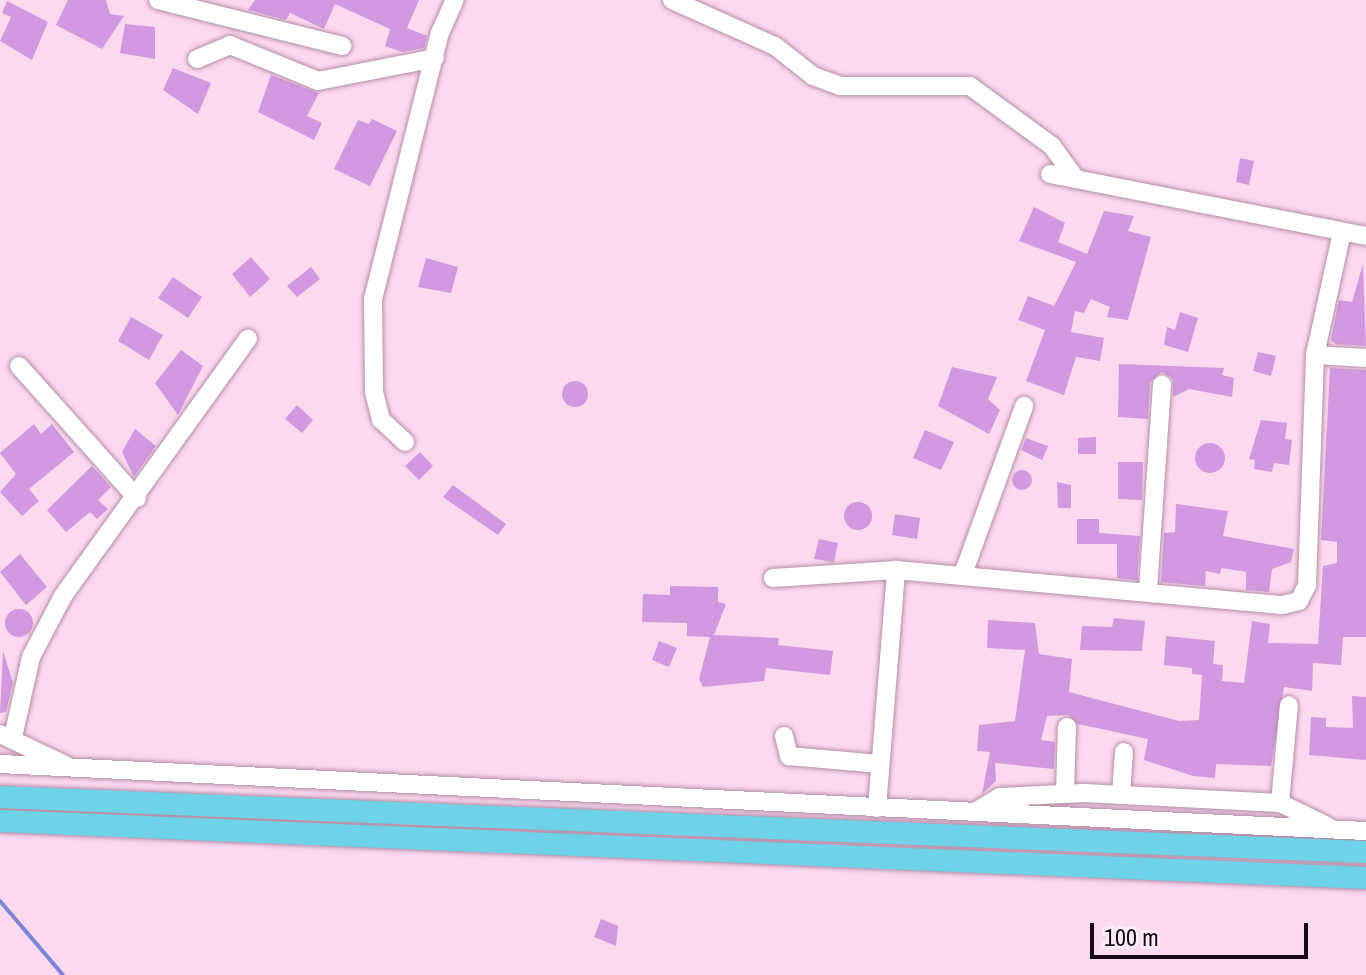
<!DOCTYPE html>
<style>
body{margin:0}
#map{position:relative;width:1366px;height:975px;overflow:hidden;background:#fbd9ef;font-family:"Archivo Narrow",sans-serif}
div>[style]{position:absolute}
.stream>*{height:4px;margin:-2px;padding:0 2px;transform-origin:2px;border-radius:2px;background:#7f85d4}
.building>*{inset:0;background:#d299e1}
.round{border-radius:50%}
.roads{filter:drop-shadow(0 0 2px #b58ea8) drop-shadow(0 0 2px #b58ea8)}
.minor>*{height:18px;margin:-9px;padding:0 9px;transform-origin:9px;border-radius:9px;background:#fff}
.major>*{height:22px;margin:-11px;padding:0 11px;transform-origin:11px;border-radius:11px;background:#6ed2e8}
span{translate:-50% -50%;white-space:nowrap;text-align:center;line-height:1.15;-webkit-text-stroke:7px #feecf7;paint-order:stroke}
.scale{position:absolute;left:1090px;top:923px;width:218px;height:36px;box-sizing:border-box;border:4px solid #190b15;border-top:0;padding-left:10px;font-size:24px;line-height:28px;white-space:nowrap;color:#190b15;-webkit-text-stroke:6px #feecf7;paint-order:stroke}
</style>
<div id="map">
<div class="stream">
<div style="left:0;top:901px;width:97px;rotate:49.6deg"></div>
</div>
<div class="building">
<div style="clip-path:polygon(68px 0,106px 0,110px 14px,124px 16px,102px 49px,56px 25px)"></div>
<div style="clip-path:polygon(255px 0,419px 0,407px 28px,427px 36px,424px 48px,402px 52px,385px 46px,390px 29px,335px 4px,324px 29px,290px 13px,286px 20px,248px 10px)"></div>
<div style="clip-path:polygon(7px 1px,48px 22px,32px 60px,0 41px,11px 17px,2px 13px)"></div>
<div style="clip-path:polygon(125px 24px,155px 27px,155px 59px,120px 53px)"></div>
<div style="clip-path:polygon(173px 68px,211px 83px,198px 114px,163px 90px)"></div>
<div style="clip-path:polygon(271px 75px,319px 93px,307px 116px,322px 123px,314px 140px,258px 112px)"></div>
<div style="clip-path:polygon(372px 119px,397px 131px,370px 186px,334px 169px,358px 120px,369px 124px)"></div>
<div style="clip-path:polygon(1240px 158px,1254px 161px,1249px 185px,1236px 182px)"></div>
<div style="clip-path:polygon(1034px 207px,1065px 223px,1058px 242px,1087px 254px,1104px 211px,1134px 216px,1128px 231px,1151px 237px,1128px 320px,1107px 317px,1110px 307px,1091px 299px,1084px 313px,1075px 311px,1071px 332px,1104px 338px,1100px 361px,1076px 357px,1064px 395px,1026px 381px,1045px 330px,1018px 320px,1028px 296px,1054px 306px,1076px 262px,1019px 241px)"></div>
<div style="clip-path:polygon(251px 257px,270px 279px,250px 297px,232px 274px)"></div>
<div style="clip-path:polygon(426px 258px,458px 267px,451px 293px,418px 287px)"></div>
<div style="clip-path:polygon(1363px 264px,1366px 346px,1336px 344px,1331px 340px,1339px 300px,1352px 302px)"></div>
<div style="clip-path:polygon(311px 267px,320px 279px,297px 297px,287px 286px)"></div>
<div style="clip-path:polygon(173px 277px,202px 297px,188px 318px,158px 298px)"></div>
<div style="clip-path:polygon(1180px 312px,1198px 318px,1188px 352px,1164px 345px,1167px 327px,1175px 330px)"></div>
<div style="clip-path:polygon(131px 317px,163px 335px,149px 360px,118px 341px)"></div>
<div style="clip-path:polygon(181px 350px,203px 366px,178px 415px,155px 383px)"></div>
<div style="clip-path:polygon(1258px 352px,1276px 356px,1271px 376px,1253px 371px)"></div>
<div style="clip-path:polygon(1119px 364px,1224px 368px,1222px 375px,1234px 378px,1232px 397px,1189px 389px,1173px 397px,1173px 379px,1162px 372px,1150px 382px,1148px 419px,1118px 417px)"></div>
<div style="clip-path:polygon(952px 367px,997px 377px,988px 399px,1000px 410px,989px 434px,938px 406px)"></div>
<div style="clip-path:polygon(1330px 368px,1366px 370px,1366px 637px,1343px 637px,1341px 665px,1313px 663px,1312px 691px,1284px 687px,1271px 766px,1216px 764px,1215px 778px,1193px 776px,1144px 760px,1148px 739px,1078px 724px,1068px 715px,1047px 716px,1041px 740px,1055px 742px,1054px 769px,995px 763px,996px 781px,982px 794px,990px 752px,977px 751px,979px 725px,1015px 721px,1025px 650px,987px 648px,988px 620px,1035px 623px,1039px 654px,1072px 659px,1069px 692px,1179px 721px,1199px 720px,1202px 675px,1192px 674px,1192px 668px,1164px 665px,1166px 636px,1215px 641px,1213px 664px,1223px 665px,1222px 681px,1244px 683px,1252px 621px,1270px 624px,1268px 643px,1318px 644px,1323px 566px,1337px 563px,1337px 542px,1321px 540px)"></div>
<div class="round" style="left:562px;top:381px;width:26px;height:26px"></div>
<div style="clip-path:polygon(297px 405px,313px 420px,302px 433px,285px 419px)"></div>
<div style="clip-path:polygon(1261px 420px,1287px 423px,1285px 439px,1292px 440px,1289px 465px,1274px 463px,1272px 472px,1254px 469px,1255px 460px,1249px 459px)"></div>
<div style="clip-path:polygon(34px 424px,41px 434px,52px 424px,74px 452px,29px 489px,39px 501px,22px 516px,0 492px,16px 474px,0 453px)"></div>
<div style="clip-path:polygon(135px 429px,156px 446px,134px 477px,122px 452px)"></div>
<div style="clip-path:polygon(925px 430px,954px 442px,941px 470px,913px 458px)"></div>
<div style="clip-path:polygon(1096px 437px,1096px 454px,1078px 454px,1078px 438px)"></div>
<div style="clip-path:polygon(1026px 438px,1048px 446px,1042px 460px,1021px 450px)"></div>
<div class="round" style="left:1195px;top:443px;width:30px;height:30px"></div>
<div style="clip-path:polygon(420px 452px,433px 466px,419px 480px,405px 466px)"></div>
<div style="clip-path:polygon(1118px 462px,1143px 462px,1142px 500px,1118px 499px)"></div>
<div style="clip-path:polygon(92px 466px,111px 487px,98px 500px,108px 509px,97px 519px,90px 512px,66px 532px,47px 510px)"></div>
<div class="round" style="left:1012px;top:470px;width:20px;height:20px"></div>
<div style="clip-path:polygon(1057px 482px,1071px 485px,1071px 508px,1058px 508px)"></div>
<div style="clip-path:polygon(453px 485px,506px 524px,498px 535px,443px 497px)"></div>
<div class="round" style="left:844px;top:502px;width:28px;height:28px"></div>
<div style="clip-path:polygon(1176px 504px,1228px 511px,1223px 536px,1294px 549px,1291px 562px,1272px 569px,1269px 592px,1246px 590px,1246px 572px,1221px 568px,1220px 574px,1206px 571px,1205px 586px,1161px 582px,1164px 533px,1175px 532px)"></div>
<div style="clip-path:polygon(895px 514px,920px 518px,917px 539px,892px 535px)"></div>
<div style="clip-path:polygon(1077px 519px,1099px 519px,1099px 533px,1140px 536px,1137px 580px,1117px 578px,1117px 544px,1077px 544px)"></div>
<div style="clip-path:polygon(819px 539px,838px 543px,834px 562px,814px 559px)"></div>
<div style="clip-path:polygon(20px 554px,47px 587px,26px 605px,0 572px)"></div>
<div style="clip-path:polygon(670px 586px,718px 587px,718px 602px,726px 604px,714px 635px,779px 638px,778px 645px,833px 651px,830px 675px,766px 668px,764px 681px,703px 687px,699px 679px,710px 637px,687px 636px,687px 623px,642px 622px,643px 594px,670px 595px)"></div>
<div class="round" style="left:5px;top:609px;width:28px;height:28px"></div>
<div style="clip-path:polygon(1114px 618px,1145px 621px,1142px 651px,1080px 650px,1082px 626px,1112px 627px)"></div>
<div style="clip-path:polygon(659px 641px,677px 648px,669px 667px,652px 660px)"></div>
<div style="clip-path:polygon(3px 651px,13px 683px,6px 712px,0 713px)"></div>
<div style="clip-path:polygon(1352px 696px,1366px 697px,1366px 760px,1309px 755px,1311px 717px,1326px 718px,1326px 727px,1353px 728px)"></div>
<div style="clip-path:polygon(601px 919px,618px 926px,616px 946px,594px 937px)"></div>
</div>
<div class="roads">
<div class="minor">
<div style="left:158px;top:0;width:190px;rotate:14deg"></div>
<div style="left:672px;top:0;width:113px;rotate:24.1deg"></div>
<div style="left:775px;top:46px;width:48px;rotate:38.3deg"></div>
<div style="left:813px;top:76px;width:29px;rotate:20deg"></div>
<div style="left:840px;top:86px;width:130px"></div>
<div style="left:970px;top:86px;width:102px;rotate:36.2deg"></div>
<div style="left:1052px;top:146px;width:41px;rotate:54deg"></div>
<div style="left:197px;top:59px;width:36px;rotate:-23deg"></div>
<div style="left:230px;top:45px;width:95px;rotate:22.2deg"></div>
<div style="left:318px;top:81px;width:119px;rotate:-11.1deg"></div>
<div style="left:1050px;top:174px;width:322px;rotate:11.1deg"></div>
<div style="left:1315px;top:355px;width:51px;rotate:3.4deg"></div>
<div style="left:19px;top:366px;width:177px;rotate:48.2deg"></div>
<div style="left:405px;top:442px;width:33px;rotate:-137deg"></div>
<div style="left:381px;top:420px;width:30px;rotate:-104deg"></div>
<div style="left:374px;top:391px;width:92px;rotate:-90.6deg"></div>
<div style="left:373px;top:299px;width:274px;rotate:-75.9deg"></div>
<div style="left:440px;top:33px;width:36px;rotate:-66deg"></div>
<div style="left:963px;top:574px;width:179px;rotate:-70deg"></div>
<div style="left:773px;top:578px;width:123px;rotate:-3.7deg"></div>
<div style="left:896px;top:570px;width:388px;rotate:5.2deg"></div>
<div style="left:1282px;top:605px;width:17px;rotate:-13deg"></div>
<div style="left:1299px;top:601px;width:18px;rotate:-63deg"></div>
<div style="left:1307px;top:585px;width:230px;rotate:-88deg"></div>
<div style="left:1315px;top:355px;width:126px;rotate:-77.6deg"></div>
<div style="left:1148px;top:590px;width:206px;rotate:-86.1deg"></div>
<div style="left:0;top:734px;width:72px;rotate:25.5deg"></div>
<div style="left:784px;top:736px;width:21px;rotate:76deg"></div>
<div style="left:789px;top:756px;width:91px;rotate:5deg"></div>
<div style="left:13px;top:737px;width:82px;rotate:-77.3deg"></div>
<div style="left:31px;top:657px;width:69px;rotate:-62.3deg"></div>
<div style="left:63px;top:596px;width:317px;rotate:-54.3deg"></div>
<div style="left:0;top:764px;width:1368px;rotate:2.81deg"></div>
<div style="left:1065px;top:793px;width:66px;rotate:-88.3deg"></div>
<div style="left:1121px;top:795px;width:43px;rotate:-86deg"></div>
<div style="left:1280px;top:803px;width:98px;rotate:-84.8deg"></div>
<div style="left:877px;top:808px;width:239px;rotate:-85.4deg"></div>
<div style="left:975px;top:812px;width:29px;rotate:-31deg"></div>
<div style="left:1000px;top:797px;width:84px;rotate:-2.7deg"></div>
<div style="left:1084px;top:793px;width:196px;rotate:2.9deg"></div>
<div style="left:1280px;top:803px;width:52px;rotate:26.1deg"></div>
</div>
<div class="major">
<div style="left:0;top:797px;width:1367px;rotate:2.31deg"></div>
<div style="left:0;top:821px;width:1367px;rotate:2.39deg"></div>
</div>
</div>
<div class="scale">100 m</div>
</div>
